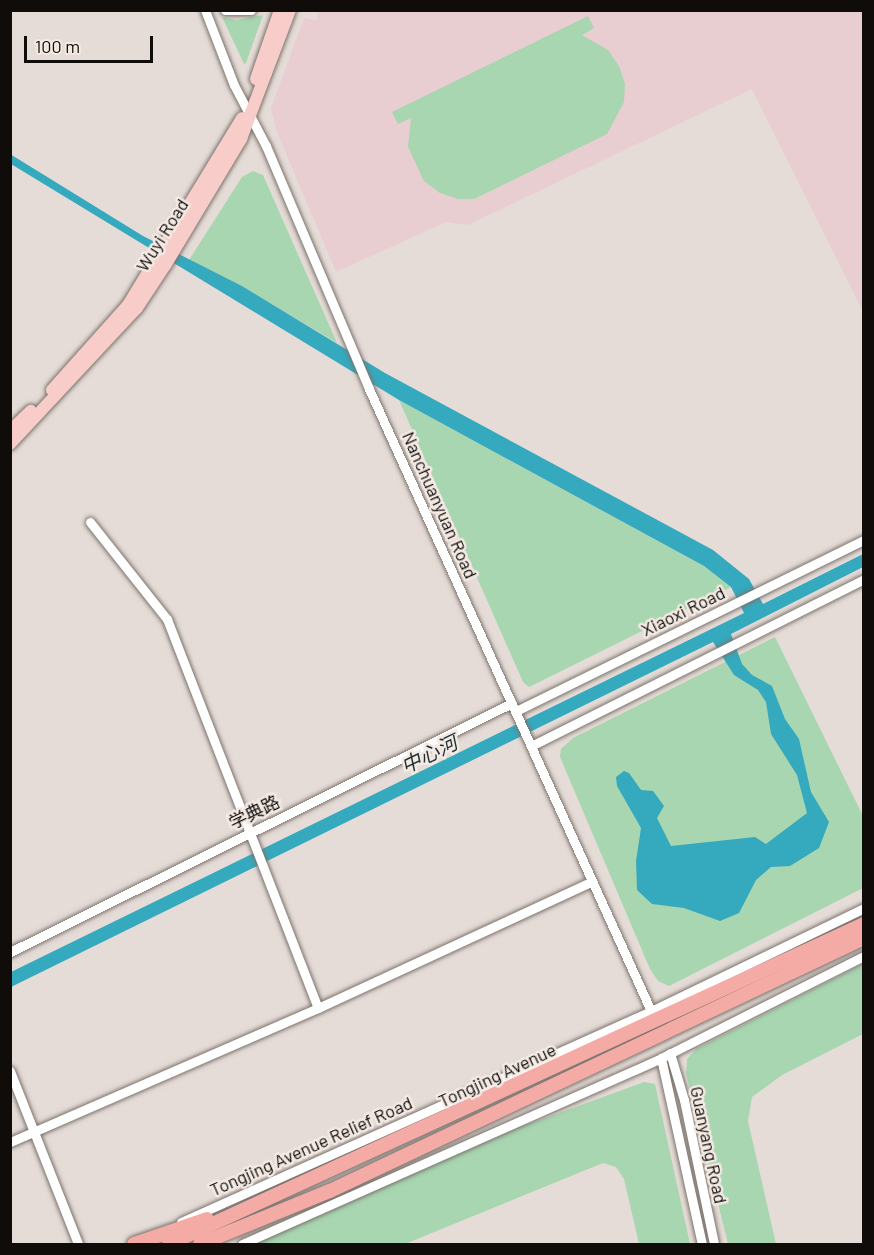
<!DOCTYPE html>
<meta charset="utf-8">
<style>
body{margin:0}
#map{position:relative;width:874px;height:1255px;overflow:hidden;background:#e6dcd7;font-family:Barlow,"Noto Sans SC",sans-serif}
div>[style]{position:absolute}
.education>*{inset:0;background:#e8cdd1}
.green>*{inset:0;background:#a7d6b1}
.water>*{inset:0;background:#35a9be}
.roads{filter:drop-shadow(0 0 2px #7b736d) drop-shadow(0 0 2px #7b736d)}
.minor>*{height:9px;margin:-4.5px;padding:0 4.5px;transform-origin:4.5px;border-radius:4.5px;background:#fff}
.major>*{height:12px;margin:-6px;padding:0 6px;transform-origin:6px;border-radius:6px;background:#f8cdc9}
.highway>*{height:14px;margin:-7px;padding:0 7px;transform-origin:7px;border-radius:7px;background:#f4aba5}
span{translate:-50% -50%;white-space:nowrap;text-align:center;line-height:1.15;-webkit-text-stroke:5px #f4eae4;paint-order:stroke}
.street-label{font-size:18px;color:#0f0c0a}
.water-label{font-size:20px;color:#1c3034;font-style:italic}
.frame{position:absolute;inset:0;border:12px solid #0f0c0a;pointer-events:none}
.scale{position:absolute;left:24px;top:36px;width:129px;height:27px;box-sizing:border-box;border:3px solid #0f0c0a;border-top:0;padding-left:8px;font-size:18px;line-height:21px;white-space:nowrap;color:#0f0c0a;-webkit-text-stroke:4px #f4eae4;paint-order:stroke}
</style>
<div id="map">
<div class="education">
<div style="clip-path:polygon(319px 11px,863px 11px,863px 311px,752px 89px,468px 225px,446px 222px,336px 272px,276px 130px,271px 108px,304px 18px,316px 20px)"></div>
</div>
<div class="green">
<div style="clip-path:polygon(263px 15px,246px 63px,244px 64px,222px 17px,237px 20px)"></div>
<div style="clip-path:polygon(588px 16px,594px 28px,582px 35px,608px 50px,619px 66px,625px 84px,624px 102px,607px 134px,474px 199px,458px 199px,440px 193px,424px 181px,408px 147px,411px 118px,398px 124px,392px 112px)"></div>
<div style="clip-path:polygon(253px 171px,263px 175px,337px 343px,242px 286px,189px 260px,242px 177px)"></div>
<div style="clip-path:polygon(399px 400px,704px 566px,731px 587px,529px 687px,523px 682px)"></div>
<div style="clip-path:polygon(775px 637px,863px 816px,863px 888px,669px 986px,658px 981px,650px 969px,560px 757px,561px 749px,573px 738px)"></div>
<div style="clip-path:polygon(863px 964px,863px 1034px,782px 1075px,752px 1097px,748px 1121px,776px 1244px,728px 1244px,686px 1073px,687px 1059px,696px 1049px)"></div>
<div style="clip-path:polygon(644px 1082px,655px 1084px,690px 1244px,639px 1244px,624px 1179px,616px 1167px,603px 1163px,405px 1244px,251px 1244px,499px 1135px)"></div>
</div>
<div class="water">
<div style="clip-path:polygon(10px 154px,143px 236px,242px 286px,385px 373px,713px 550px,749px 579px,763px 604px,863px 554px,863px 567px,731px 634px,742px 664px,752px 675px,772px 686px,785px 719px,799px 739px,811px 792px,829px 822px,819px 848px,790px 866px,771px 867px,756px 880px,739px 913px,720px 921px,684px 908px,652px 904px,637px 890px,636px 861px,641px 828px,617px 786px,616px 777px,624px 771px,629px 773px,641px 790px,653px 791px,664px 806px,657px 818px,671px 846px,755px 837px,766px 844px,807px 813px,797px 775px,771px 734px,766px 702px,758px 690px,734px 675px,713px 642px,11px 987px,11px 972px,744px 613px,731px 587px,704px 566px,399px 400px,11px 164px)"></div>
</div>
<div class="roads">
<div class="minor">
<div style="left:205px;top:10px;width:80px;rotate:68.9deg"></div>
<div style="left:234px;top:85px;width:69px;rotate:62.3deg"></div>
<div style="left:266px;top:146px;width:264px;rotate:67deg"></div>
<div style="left:369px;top:389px;width:683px;rotate:65.61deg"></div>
<div style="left:225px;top:10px;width:26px"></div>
<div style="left:90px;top:522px;width:124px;rotate:51.6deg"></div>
<div style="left:167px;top:619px;width:417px;rotate:68.8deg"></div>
<div style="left:516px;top:711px;width:388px;rotate:-26.2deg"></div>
<div style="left:533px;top:745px;width:370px;rotate:-26.6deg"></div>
<div style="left:10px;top:952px;width:560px;rotate:-26.38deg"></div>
<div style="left:670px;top:1053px;width:49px;rotate:73.4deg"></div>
<div style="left:684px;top:1100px;width:147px;rotate:78.2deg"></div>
<div style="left:661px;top:1058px;width:190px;rotate:77.6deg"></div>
<div style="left:10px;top:1071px;width:186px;rotate:68.5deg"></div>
<div style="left:10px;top:1142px;width:336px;rotate:-23.5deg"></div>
<div style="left:318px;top:1008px;width:301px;rotate:-24.8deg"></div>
<div style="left:181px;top:1222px;width:515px;rotate:-24.18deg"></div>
<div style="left:651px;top:1011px;width:237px;rotate:-25.8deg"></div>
<div style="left:242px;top:1244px;width:458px;rotate:-23.9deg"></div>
<div style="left:661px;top:1058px;width:227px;rotate:-26.7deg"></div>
</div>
<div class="major">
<div style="left:256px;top:79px;width:73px;rotate:-70.8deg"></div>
<div style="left:52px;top:390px;width:114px;rotate:-48.2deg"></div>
<div style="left:128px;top:305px;width:219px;rotate:-58.6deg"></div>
<div style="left:10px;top:431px;width:29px;rotate:-44deg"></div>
<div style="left:10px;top:444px;width:186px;rotate:-47deg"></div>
<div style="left:137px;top:308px;width:53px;rotate:-56.6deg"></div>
<div style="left:166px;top:264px;width:146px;rotate:-59deg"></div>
<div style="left:241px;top:139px;width:138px;rotate:-69.2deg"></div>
</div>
<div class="highway">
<div style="left:134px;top:1244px;width:77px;rotate:-18.9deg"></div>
<div style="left:169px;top:1244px;width:765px;rotate:-24.72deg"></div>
<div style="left:200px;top:1244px;width:140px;rotate:-22.2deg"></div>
<div style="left:330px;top:1191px;width:591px;rotate:-25.35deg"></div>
</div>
</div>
<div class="street-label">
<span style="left:162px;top:235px;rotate:-58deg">Wuyi Road</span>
<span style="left:440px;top:505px;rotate:66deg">Nanchuanyuan Road</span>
<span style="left:683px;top:611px;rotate:-26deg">Xiaoxi Road</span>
<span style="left:254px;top:812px;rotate:-26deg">学典路</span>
<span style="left:497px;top:1075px;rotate:-25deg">Tongjing Avenue</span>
<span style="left:709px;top:1145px;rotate:78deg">Guanyang Road</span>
<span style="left:311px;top:1146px;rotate:-24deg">Tongjing Avenue Relief Road</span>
</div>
<div class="water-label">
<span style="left:429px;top:754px;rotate:-26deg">中心河</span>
</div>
<div class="frame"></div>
<div class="scale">100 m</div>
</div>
